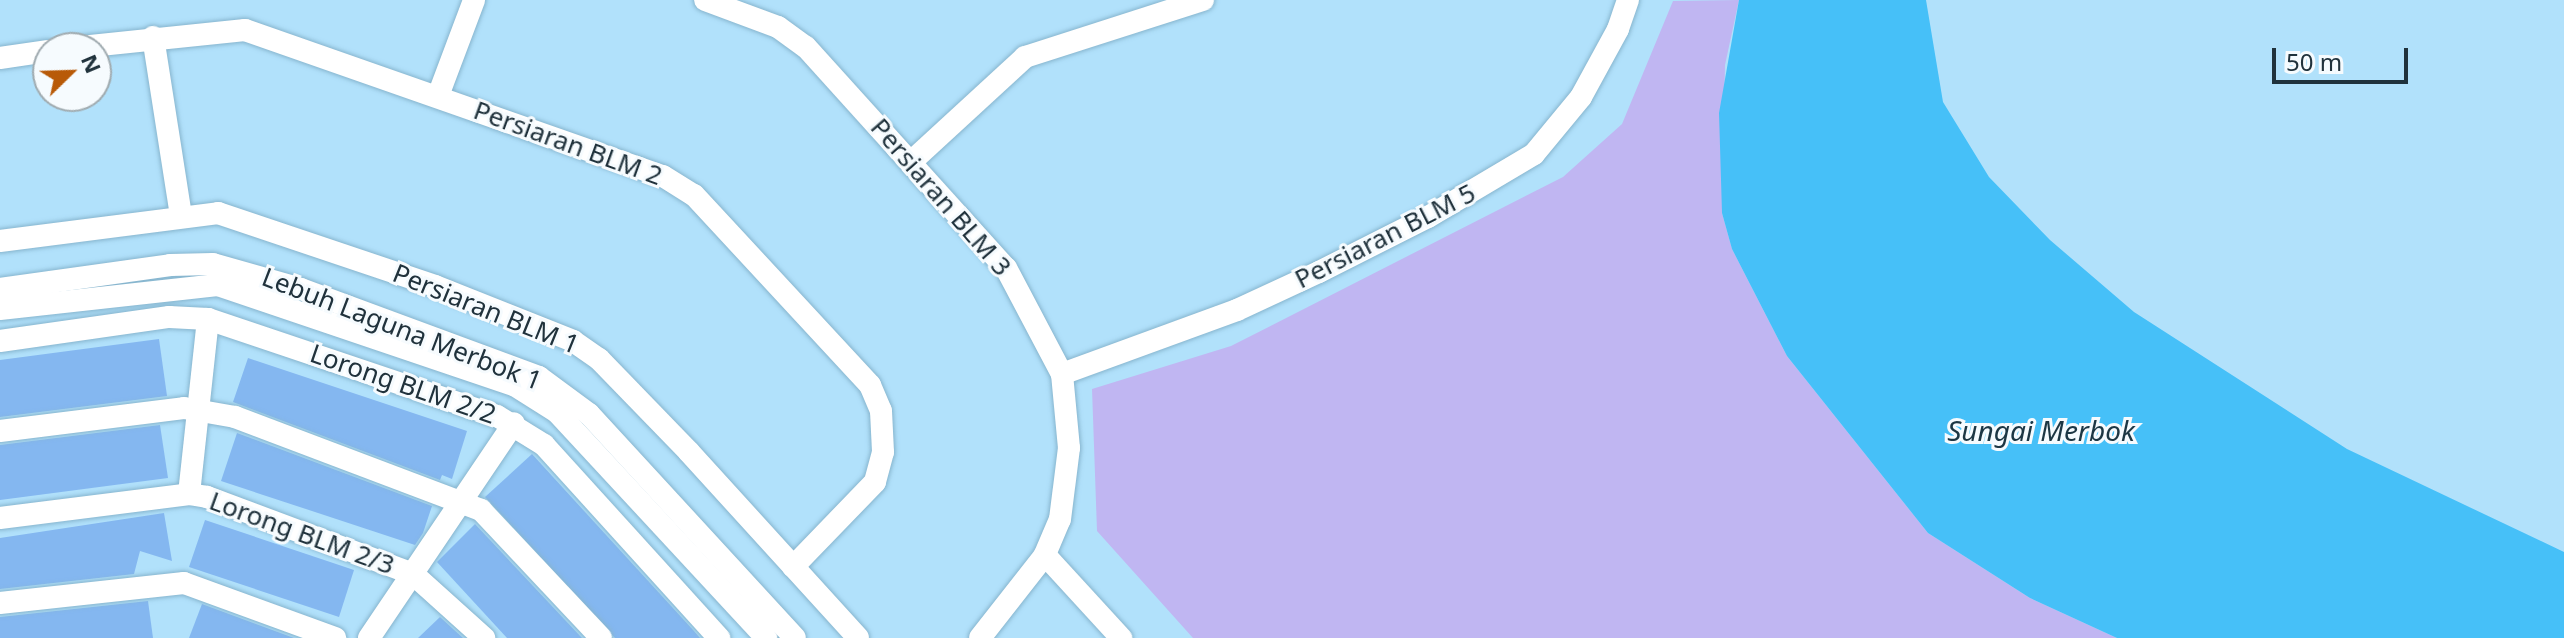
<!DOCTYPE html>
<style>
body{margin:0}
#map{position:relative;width:2564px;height:638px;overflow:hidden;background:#b1e1fb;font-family:"Noto Sans",sans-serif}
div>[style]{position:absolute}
.green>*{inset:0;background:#c0b6f2}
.water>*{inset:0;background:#46c0f8}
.building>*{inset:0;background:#84b7f0}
.roads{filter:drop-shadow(0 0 2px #87b5ce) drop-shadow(0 0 2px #87b5ce)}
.minor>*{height:22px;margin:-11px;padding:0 11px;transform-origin:11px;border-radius:11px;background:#fff}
span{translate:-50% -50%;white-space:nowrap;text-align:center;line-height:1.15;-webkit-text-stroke:6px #f6fbfe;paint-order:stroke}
.street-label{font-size:26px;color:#20323c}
.water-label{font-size:28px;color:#1d3744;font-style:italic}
.north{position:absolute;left:32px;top:32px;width:80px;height:80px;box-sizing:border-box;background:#f6fbfe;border:2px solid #a0abb0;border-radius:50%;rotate:67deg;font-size:22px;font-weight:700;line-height:32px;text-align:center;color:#20323c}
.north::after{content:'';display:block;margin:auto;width:28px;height:36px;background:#b85a08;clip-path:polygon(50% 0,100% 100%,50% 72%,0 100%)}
.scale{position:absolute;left:2272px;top:48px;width:136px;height:36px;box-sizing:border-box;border:4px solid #20323c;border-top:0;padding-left:10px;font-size:24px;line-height:28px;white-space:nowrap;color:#20323c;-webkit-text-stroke:6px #f6fbfe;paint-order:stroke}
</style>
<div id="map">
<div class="green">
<div style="clip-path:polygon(1739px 0,1725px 65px,1722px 213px,1732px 249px,1787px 356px,1928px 533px,2030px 598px,2117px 638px,1193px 638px,1097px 531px,1092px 389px,1231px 346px,1563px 177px,1622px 124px,1673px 1px)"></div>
</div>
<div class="water">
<div style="clip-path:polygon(1739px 0,1926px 0,1943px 102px,1989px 177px,2050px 240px,2134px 312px,2347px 449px,2564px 552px,2564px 638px,2117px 638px,2030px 598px,1928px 533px,1787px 356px,1732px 249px,1722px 213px,1719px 113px)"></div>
</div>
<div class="building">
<div style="clip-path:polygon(159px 339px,167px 396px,0 417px,0 360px)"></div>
<div style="clip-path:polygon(248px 358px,467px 431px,452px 479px,442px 475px,440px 480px,233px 402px)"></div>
<div style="clip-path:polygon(160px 425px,168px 478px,0 500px,0 445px)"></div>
<div style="clip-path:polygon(237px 433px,432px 506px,423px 533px,415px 545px,221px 481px)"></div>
<div style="clip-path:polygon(532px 454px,694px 631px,700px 638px,615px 638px,485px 497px)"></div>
<div style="clip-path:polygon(164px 513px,172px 561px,140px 551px,134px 574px,0 589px,0 538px)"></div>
<div style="clip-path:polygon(205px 520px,354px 570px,339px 617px,189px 567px)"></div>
<div style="clip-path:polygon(475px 524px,582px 638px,507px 638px,437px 562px)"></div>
<div style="clip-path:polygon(148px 601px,153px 638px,0 638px,0 617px)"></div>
<div style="clip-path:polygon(202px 604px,294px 638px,189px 638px)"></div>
<div style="clip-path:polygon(440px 617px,463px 638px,418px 638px)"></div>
</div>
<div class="roads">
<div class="minor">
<div style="left:705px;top:0;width:78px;rotate:20.3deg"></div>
<div style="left:778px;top:27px;width:34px;rotate:36deg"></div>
<div style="left:806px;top:47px;width:298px;rotate:47.9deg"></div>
<div style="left:1006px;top:268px;width:120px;rotate:62.2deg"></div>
<div style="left:1062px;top:374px;width:74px;rotate:84.6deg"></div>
<div style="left:1069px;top:448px;width:72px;rotate:97.2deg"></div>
<div style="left:1060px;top:519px;width:39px;rotate:113deg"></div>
<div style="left:1045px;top:555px;width:105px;rotate:128.1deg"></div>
<div style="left:153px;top:37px;width:180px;rotate:81.1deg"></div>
<div style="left:71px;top:48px;width:175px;rotate:-5.9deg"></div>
<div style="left:245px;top:30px;width:443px;rotate:19.3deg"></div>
<div style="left:663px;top:176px;width:36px;rotate:32deg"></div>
<div style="left:694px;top:195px;width:259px;rotate:47.2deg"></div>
<div style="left:870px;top:385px;width:28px;rotate:67deg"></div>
<div style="left:881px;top:411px;width:41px;rotate:87.2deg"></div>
<div style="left:883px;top:452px;width:31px;rotate:105deg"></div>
<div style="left:875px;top:482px;width:118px;rotate:134deg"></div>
<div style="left:0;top:58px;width:49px;rotate:-8.3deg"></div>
<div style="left:438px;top:96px;width:103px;rotate:-69.4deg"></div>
<div style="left:911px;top:162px;width:155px;rotate:-42.6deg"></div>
<div style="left:1025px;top:57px;width:187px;rotate:-17.8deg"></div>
<div style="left:0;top:241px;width:220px;rotate:-7.3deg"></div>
<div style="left:218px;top:213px;width:229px;rotate:18.6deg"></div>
<div style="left:435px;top:286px;width:149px;rotate:21.7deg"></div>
<div style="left:573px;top:341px;width:32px;rotate:35deg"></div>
<div style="left:599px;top:359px;width:129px;rotate:45.9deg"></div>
<div style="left:689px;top:452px;width:251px;rotate:47.7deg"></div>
<div style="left:0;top:289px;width:172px;rotate:-8deg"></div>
<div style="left:170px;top:265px;width:43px;rotate:-1.3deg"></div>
<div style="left:213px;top:264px;width:91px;rotate:15.9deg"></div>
<div style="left:301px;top:289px;width:254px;rotate:20.3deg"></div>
<div style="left:539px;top:377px;width:62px;rotate:36.5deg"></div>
<div style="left:589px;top:414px;width:304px;rotate:47.4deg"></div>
<div style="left:0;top:309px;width:219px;rotate:-6.3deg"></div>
<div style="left:218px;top:285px;width:312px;rotate:18.7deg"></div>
<div style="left:514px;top:385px;width:51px;rotate:32.1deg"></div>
<div style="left:557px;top:412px;width:308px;rotate:47.2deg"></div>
<div style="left:0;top:341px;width:171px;rotate:-8.1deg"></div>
<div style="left:169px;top:317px;width:39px;rotate:3deg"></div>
<div style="left:208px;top:319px;width:305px;rotate:18.6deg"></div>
<div style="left:497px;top:416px;width:55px;rotate:31.7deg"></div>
<div style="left:544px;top:445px;width:261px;rotate:47.8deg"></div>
<div style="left:1062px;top:374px;width:186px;rotate:-20.1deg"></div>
<div style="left:1237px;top:310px;width:90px;rotate:-24.9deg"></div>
<div style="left:1319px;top:272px;width:122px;rotate:-26.8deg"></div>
<div style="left:1428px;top:217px;width:123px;rotate:-30.7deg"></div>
<div style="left:1534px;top:154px;width:74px;rotate:-50.5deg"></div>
<div style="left:1581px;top:97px;width:77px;rotate:-61.4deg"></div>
<div style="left:1618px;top:29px;width:31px;rotate:-71deg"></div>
<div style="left:0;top:431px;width:185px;rotate:-7.1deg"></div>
<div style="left:184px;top:408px;width:52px;rotate:10deg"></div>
<div style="left:235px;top:417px;width:263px;rotate:20.7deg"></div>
<div style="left:481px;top:510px;width:175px;rotate:46.8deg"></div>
<div style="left:189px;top:494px;width:176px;rotate:-83.8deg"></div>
<div style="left:0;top:518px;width:191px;rotate:-7.2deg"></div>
<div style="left:189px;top:494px;width:18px;rotate:9deg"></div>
<div style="left:207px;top:497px;width:220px;rotate:20.5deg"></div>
<div style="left:413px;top:574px;width:96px;rotate:42deg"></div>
<div style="left:1045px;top:555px;width:113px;rotate:47.5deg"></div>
<div style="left:0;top:603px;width:185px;rotate:-6.2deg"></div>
<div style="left:184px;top:583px;width:161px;rotate:20deg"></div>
<div style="left:369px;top:638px;width:259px;rotate:-56deg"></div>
</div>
</div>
<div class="street-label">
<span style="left:568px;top:143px;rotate:20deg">Persiaran BLM 2</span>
<span style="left:941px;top:197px;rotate:49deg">Persiaran BLM 3</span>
<span style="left:1385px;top:236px;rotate:-27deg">Persiaran BLM 5</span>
<span style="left:486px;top:309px;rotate:22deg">Persiaran BLM 1</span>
<span style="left:402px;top:329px;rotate:21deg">Lebuh Laguna Merbok 1</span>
<span style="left:403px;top:384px;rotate:19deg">Lorong BLM 2/2</span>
<span style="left:302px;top:533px;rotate:20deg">Lorong BLM 2/3</span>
</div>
<div class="water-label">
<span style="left:2041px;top:430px">Sungai Merbok</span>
</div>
<div class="north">N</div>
<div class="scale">50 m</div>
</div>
